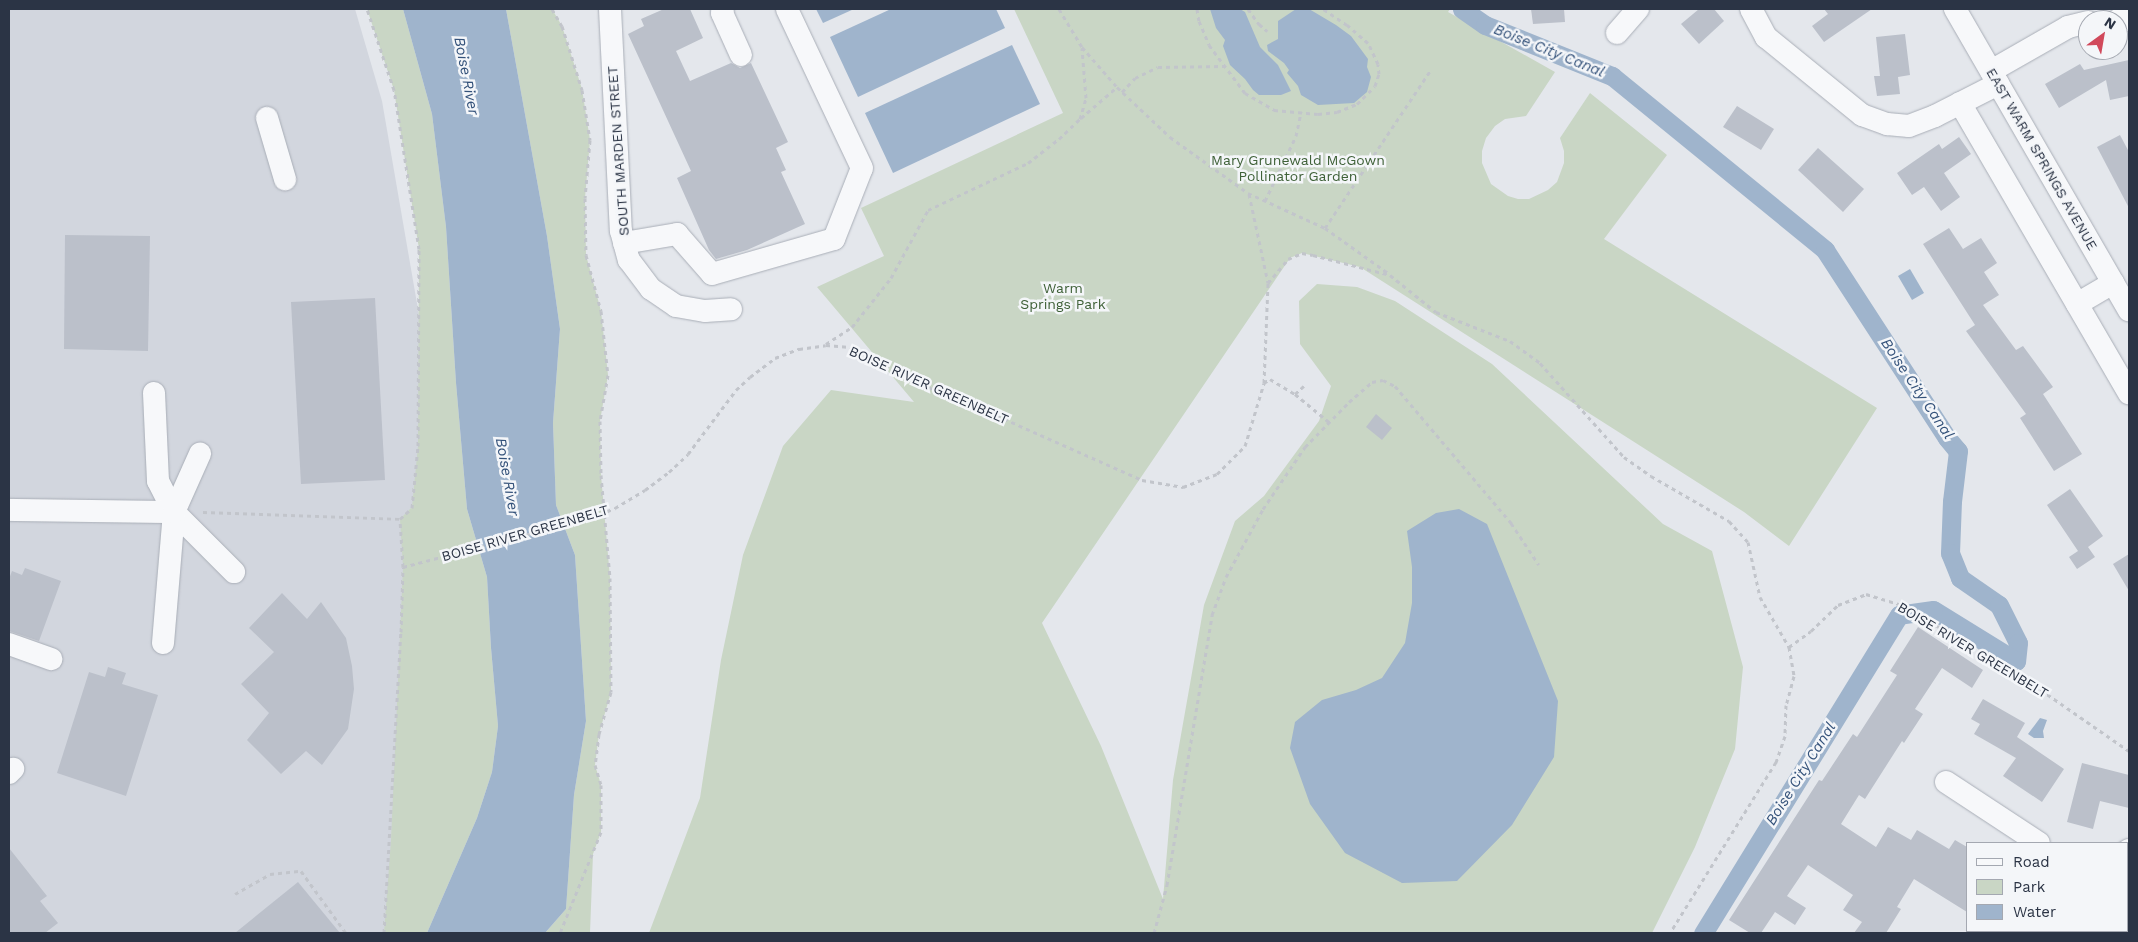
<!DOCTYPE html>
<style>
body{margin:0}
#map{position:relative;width:2138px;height:942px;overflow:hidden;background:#e4e7ec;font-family:"Work Sans",sans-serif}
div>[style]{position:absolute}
.built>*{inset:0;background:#d2d6de}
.green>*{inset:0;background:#c9d6c5}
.water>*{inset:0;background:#9fb4cc}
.canal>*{height:19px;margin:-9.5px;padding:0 9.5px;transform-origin:9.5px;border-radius:9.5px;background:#9fb4cc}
.building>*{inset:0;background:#bbc0ca}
.path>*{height:3px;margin-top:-1.5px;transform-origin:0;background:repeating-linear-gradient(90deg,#c2c5cb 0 4px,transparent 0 8px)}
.roads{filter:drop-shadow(0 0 1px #a9aeb7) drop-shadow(0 0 1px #a9aeb7)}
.minor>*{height:22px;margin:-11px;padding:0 11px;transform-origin:11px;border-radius:11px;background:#f7f8fa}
span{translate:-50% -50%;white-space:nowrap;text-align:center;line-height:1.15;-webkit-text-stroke:5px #f4f6f9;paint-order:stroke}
.street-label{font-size:14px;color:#2b3445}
.park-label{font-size:14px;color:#3f6138}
.water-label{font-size:15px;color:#34527a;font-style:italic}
.frame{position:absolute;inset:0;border:10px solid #2b3445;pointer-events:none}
.legend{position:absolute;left:1966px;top:842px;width:162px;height:90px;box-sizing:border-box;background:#f4f6f9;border:1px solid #a4a8b1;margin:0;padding:6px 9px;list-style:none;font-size:15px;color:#2b3445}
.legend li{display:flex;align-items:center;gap:10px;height:25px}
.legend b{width:25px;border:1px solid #a4a8b1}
.north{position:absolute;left:2078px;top:10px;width:50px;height:50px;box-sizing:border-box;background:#f4f6f9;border:1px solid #a4a8b1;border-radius:50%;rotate:32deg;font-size:14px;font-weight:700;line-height:20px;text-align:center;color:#2b3445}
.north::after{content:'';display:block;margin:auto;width:18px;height:22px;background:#d1495b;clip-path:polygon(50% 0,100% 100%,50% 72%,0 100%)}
</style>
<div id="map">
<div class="built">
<div style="clip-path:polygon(9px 9px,355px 9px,382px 101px,452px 506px,412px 933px,9px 933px)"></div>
</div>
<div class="green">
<div style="clip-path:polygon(367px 9px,403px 9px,432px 114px,446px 227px,456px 383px,467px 509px,487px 577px,491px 648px,498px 726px,492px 772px,477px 818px,427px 933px,384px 933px,391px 840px,403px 567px,400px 519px,412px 507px,418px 446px,419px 249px,394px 90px)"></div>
<div style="clip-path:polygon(506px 9px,552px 9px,562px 26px,582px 89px,590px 140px,585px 198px,586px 255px,601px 311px,608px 375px,600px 421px,601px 475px,610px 578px,611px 692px,599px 734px,595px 765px,601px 785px,601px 832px,593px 854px,590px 933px,545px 933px,566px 909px,574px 795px,586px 721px,575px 555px,556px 505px,553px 423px,560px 329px,547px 236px)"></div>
<div style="clip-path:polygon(1014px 9px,1450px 9px,1448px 12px,1555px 72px,1526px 116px,1505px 119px,1495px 126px,1486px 138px,1482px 151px,1482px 163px,1491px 184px,1508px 196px,1518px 199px,1529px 199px,1548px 190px,1557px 182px,1564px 163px,1564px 151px,1560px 138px,1590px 93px,1667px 155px,1604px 239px,1877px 408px,1789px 546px,1744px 512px,1360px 267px,1302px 253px,1290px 258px,1042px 623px,1101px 746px,1163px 899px,1173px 780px,1204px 605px,1235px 521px,1264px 496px,1319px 421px,1331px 386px,1300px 344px,1299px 301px,1317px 284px,1357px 287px,1395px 301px,1492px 364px,1663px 524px,1712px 551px,1743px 667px,1735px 749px,1695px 847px,1652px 933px,649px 933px,700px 798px,721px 660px,743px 555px,783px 446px,831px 390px,914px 402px,817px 287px,884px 256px,861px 208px,1063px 113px)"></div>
</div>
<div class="water">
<div style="clip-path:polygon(403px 9px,506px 9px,547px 236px,560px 329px,553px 423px,556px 505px,575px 555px,586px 721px,574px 795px,566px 909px,545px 933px,427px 933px,477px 818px,492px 772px,498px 726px,491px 648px,487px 577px,467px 509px,456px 383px,446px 227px,432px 114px)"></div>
<div style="clip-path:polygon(816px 9px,854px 9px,823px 23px)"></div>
<div style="clip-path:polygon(891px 9px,996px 9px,1005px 28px,858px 97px,830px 37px)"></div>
<div style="clip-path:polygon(1210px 9px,1240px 9px,1245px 12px,1260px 47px,1278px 65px,1291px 91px,1281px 95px,1259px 95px,1253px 90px,1245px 79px,1230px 65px,1223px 46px,1225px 40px,1216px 28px)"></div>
<div style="clip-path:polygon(1296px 9px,1309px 9px,1336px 25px,1351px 36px,1368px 59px,1367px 67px,1371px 77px,1367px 92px,1354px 103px,1318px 105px,1301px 95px,1298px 86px,1287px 73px,1289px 70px,1284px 63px,1268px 51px,1267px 45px,1278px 39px,1278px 21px)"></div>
<div style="clip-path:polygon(1012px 45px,1040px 104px,893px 173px,865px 113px)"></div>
<div style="clip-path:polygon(1910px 269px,1924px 293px,1912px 300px,1898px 276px)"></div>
<div style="clip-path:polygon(1459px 509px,1487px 524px,1558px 701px,1554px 757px,1512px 825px,1457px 881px,1402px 883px,1345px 853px,1310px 804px,1290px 748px,1295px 722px,1322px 700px,1356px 690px,1382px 678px,1405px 643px,1412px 603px,1412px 567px,1407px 531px,1436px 513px)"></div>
<div style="clip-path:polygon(2040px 718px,2047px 720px,2043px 731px,2044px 738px,2034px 738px,2028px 734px)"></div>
</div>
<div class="canal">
<div style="left:1462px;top:9px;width:28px;rotate:35deg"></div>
<div style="left:1485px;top:25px;width:137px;rotate:21.9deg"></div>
<div style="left:1612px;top:76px;width:275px;rotate:39.2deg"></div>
<div style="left:1825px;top:250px;width:224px;rotate:57deg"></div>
<div style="left:1947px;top:438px;width:17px;rotate:50deg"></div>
<div style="left:1958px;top:451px;width:50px;rotate:96.8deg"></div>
<div style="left:1952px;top:501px;width:52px;rotate:92.2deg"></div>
<div style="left:1950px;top:553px;width:27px;rotate:68deg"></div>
<div style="left:1960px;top:578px;width:47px;rotate:34.7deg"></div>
<div style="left:1999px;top:605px;width:42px;rotate:63.4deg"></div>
<div style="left:2018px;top:643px;width:18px;rotate:96deg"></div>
<div style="left:2016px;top:661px;width:97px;rotate:-148.4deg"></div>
<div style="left:1933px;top:610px;width:34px;rotate:172deg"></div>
<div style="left:1899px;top:615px;width:374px;rotate:121.6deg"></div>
</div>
<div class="building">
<div style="clip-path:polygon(664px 9px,690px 9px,703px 38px,676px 51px,690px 81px,731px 63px,740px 68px,751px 63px,788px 142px,776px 148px,786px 170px,781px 172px,805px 224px,747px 250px,716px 259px,709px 250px,677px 178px,691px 171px,628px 34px,644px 26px,641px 19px)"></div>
<div style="clip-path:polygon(1531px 9px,1564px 9px,1565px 22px,1533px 24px)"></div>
<div style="clip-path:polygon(1699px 9px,1714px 9px,1724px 21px,1699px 44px,1681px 24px)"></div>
<div style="clip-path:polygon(1824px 9px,1872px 9px,1824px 42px,1812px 26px,1828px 14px)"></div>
<div style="clip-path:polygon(1905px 34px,1910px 75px,1898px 77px,1900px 94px,1877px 96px,1874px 76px,1880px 76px,1876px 37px)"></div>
<div style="clip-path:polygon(2129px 60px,2129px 96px,2110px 100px,2106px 80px,2059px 108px,2045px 84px,2080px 64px,2084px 70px)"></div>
<div style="clip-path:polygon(1737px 106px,1774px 129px,1761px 150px,1723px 127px)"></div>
<div style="clip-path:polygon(2120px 135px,2129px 152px,2129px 208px,2097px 147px)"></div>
<div style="clip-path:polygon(1959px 137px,1971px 154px,1944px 173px,1960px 197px,1941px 211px,1924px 187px,1912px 195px,1897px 173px,1939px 144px,1942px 149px)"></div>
<div style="clip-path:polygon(1818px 148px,1864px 189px,1843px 212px,1798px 170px)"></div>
<div style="clip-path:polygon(1949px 228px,1963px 249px,1981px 238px,1997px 263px,1984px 272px,1999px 295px,1983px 305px,2016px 350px,2023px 346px,2053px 387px,2043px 394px,2082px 454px,2054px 471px,2020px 418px,2026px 414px,1966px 331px,1975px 325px,1923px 244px)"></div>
<div style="clip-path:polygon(65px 235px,150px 236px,148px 351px,64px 349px)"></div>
<div style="clip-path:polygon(375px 298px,385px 480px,301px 484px,291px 302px)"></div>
<div style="clip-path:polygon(1376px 414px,1392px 428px,1382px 440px,1366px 427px)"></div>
<div style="clip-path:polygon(2070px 489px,2103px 536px,2088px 547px,2095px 557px,2077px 569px,2069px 557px,2078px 551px,2047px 505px)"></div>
<div style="clip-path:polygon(2129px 554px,2129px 591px,2113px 564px)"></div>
<div style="clip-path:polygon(25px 568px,61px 581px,39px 641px,9px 631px,9px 579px,12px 571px,22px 575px)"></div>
<div style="clip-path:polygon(282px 593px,307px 619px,321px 602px,346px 638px,352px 666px,354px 689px,348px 729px,322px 765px,306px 751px,281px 774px,247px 740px,269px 713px,241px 684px,274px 652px,249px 628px)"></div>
<div style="clip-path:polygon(1918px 627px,1983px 670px,1972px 688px,1942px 668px,1915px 709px,1923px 714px,1904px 743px,1902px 741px,1865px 799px,1859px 795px,1841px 824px,1876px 847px,1888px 827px,1911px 840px,1917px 830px,1949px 849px,1955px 840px,1967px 847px,1967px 912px,1914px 879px,1897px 907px,1901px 909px,1886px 933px,1854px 933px,1862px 922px,1843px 910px,1853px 895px,1808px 865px,1787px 896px,1806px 908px,1795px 925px,1775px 912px,1761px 933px,1750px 933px,1729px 920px,1819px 780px,1822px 781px,1853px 734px,1857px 737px,1897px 675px,1890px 671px)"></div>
<div style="clip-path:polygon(108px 667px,126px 673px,122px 684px,158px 695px,126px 796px,57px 773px,89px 672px,105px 677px)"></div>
<div style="clip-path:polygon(1983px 699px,2025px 723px,2017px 737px,2064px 769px,2042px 802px,2003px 776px,2016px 758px,1974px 734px,1980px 724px,1971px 719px)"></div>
<div style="clip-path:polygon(2082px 763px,2129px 775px,2129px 808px,2100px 801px,2093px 829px,2067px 822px)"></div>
<div style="clip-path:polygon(9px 848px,47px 896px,40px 901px,58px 923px,45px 933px,9px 933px)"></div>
<div style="clip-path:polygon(298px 882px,340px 933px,235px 933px)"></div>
</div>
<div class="path">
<div style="left:552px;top:9px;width:20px;rotate:60deg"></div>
<div style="left:562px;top:26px;width:67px;rotate:72.6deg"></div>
<div style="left:582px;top:90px;width:51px;rotate:80.9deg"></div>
<div style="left:590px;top:140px;width:58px;rotate:94.9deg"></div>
<div style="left:585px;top:198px;width:57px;rotate:89deg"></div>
<div style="left:586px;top:255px;width:58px;rotate:75deg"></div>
<div style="left:601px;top:311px;width:64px;rotate:83.8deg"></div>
<div style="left:608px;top:375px;width:47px;rotate:99.9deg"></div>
<div style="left:600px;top:421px;width:54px;rotate:88.9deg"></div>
<div style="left:601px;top:475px;width:103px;rotate:85deg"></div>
<div style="left:610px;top:578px;width:114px;rotate:89.5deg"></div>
<div style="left:611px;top:692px;width:44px;rotate:105.9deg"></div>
<div style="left:599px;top:734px;width:31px;rotate:97deg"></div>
<div style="left:595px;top:765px;width:21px;rotate:73deg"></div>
<div style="left:601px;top:785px;width:47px;rotate:90deg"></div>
<div style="left:601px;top:832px;width:109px;rotate:112.1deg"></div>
<div style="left:1059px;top:9px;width:44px;rotate:58.8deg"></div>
<div style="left:1082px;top:47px;width:53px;rotate:48.8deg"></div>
<div style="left:1117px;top:87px;width:73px;rotate:43.3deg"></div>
<div style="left:1170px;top:137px;width:96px;rotate:35.7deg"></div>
<div style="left:1248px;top:193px;width:85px;rotate:24.4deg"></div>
<div style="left:1325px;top:228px;width:77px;rotate:35.5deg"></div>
<div style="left:1197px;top:9px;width:12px;rotate:81deg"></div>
<div style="left:1199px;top:21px;width:26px;rotate:67deg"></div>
<div style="left:1209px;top:45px;width:60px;rotate:53.1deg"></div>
<div style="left:1245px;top:93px;width:34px;rotate:30deg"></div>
<div style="left:1274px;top:110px;width:44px;rotate:5.2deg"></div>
<div style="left:1318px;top:114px;width:19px;rotate:-6deg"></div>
<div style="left:1337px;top:112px;width:22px;rotate:-22deg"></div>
<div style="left:1357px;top:104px;width:25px;rotate:-45deg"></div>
<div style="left:1375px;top:86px;width:13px;rotate:-72deg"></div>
<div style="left:1379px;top:74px;width:10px;rotate:-96deg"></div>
<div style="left:1378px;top:64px;width:23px;rotate:-115deg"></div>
<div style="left:1368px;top:43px;width:28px;rotate:-139deg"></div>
<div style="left:1347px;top:25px;width:29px;rotate:-146deg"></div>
<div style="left:1248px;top:9px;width:19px;rotate:54deg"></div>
<div style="left:1259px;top:24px;width:11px;rotate:41deg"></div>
<div style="left:1122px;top:92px;width:19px;rotate:-47deg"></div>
<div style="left:1135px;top:78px;width:25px;rotate:-26deg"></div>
<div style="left:1158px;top:67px;width:66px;rotate:-0.9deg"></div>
<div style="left:1081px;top:118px;width:48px;rotate:-40.7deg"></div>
<div style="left:1249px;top:194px;width:91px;rotate:77.9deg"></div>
<div style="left:1265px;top:201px;width:72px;rotate:-64.5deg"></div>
<div style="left:1296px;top:136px;width:25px;rotate:-78deg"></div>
<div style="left:1325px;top:228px;width:189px;rotate:-56.2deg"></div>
<div style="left:826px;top:344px;width:31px;rotate:-33deg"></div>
<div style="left:852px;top:327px;width:63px;rotate:-51.5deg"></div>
<div style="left:891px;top:278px;width:77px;rotate:-61.4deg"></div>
<div style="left:928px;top:210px;width:110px;rotate:-25.2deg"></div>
<div style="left:1028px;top:163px;width:39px;rotate:-38deg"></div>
<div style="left:1059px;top:139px;width:29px;rotate:-44deg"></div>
<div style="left:1080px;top:119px;width:22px;rotate:-74deg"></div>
<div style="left:1086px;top:98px;width:50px;rotate:-94.6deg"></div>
<div style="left:1264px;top:383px;width:7px;rotate:-34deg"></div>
<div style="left:1270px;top:379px;width:29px;rotate:31deg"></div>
<div style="left:1295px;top:394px;width:12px;rotate:-42deg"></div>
<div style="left:1295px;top:394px;width:44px;rotate:39.5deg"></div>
<div style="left:203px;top:512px;width:197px;rotate:2deg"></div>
<div style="left:400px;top:519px;width:16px;rotate:-43deg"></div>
<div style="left:412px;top:508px;width:62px;rotate:-84.5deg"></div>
<div style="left:418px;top:446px;width:197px;rotate:-89.7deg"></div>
<div style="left:419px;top:249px;width:161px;rotate:-98.9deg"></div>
<div style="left:394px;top:90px;width:85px;rotate:-108.4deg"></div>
<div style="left:403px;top:567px;width:196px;rotate:-14.8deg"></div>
<div style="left:592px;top:517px;width:25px;rotate:-21deg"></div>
<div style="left:615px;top:508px;width:35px;rotate:-31deg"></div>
<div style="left:645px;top:490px;width:30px;rotate:-37deg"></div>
<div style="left:669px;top:472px;width:26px;rotate:-43deg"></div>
<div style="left:688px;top:454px;width:80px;rotate:-53.1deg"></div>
<div style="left:736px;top:390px;width:19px;rotate:-43deg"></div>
<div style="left:750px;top:377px;width:31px;rotate:-37deg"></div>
<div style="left:775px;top:358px;width:26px;rotate:-21deg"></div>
<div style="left:799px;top:349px;width:27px;rotate:-8deg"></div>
<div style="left:826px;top:345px;width:24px;rotate:5deg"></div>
<div style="left:850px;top:347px;width:103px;rotate:27.1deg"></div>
<div style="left:942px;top:394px;width:43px;rotate:20.6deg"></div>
<div style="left:982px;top:409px;width:175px;rotate:23.9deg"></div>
<div style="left:1142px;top:480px;width:42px;rotate:9.7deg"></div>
<div style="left:1183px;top:487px;width:36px;rotate:-21deg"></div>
<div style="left:1217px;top:474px;width:40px;rotate:-45deg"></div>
<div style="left:1245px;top:446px;width:66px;rotate:-73.2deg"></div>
<div style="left:1264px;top:383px;width:100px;rotate:-87.7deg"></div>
<div style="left:1268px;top:283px;width:31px;rotate:-50deg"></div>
<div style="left:1288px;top:259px;width:15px;rotate:-23deg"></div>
<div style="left:1302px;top:253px;width:11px;rotate:10deg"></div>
<div style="left:1313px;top:255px;width:80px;rotate:14.6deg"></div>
<div style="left:1390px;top:275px;width:59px;rotate:38.8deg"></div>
<div style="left:1436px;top:312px;width:79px;rotate:21.4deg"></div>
<div style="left:1510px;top:341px;width:37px;rotate:36deg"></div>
<div style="left:1540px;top:363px;width:126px;rotate:48.2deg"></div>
<div style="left:1624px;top:457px;width:33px;rotate:35deg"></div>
<div style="left:1651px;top:476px;width:90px;rotate:30deg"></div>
<div style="left:1729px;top:521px;width:28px;rotate:48deg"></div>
<div style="left:1748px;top:542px;width:56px;rotate:77.7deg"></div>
<div style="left:1760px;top:597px;width:58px;rotate:59.9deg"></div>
<div style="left:1789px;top:647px;width:29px;rotate:80deg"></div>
<div style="left:1794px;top:676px;width:30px;rotate:105deg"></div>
<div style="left:1786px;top:705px;width:31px;rotate:92deg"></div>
<div style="left:1785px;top:736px;width:28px;rotate:109deg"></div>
<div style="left:1776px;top:762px;width:201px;rotate:121.8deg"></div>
<div style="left:1789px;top:647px;width:27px;rotate:-36deg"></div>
<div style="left:1811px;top:631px;width:37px;rotate:-44deg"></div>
<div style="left:1838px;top:605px;width:30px;rotate:-21deg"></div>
<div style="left:1866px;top:594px;width:38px;rotate:17deg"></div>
<div style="left:1902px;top:605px;width:139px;rotate:30.8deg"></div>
<div style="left:2021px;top:676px;width:131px;rotate:34.8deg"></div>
<div style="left:235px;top:894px;width:40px;rotate:-29.7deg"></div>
<div style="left:270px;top:874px;width:31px;rotate:-6deg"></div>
<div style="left:301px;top:871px;width:77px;rotate:54deg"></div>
<div style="left:384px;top:933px;width:301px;rotate:-86.8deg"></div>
<div style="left:401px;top:632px;width:65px;rotate:-88.2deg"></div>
<div style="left:403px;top:567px;width:48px;rotate:-93.6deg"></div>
<div style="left:1154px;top:933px;width:50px;rotate:-74.8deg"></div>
<div style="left:1167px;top:885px;width:274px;rotate:-80.5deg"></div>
<div style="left:1212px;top:615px;width:40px;rotate:-69.8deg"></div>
<div style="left:1226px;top:577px;width:77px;rotate:-61.4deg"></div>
<div style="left:1263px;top:509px;width:75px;rotate:-55.9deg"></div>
<div style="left:1305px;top:447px;width:63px;rotate:-45.6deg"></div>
<div style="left:1349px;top:402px;width:30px;rotate:-41deg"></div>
<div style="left:1372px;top:382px;width:11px;rotate:-10deg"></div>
<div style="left:1383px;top:380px;width:13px;rotate:27deg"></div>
<div style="left:1395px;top:386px;width:180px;rotate:49.7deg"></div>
<div style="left:1511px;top:523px;width:50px;rotate:56.3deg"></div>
</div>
<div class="roads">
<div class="minor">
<div style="left:610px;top:9px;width:222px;rotate:87.2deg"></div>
<div style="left:621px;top:231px;width:30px;rotate:75deg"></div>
<div style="left:629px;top:260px;width:36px;rotate:53deg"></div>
<div style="left:651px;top:289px;width:30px;rotate:34deg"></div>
<div style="left:676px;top:306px;width:29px;rotate:10deg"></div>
<div style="left:705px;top:311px;width:26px;rotate:-4deg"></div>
<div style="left:723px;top:9px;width:4px;rotate:104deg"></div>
<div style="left:722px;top:13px;width:46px;rotate:65.7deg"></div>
<div style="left:1751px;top:9px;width:32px;rotate:62deg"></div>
<div style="left:1766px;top:37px;width:124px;rotate:39.1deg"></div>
<div style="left:1862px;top:115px;width:27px;rotate:20deg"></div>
<div style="left:1887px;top:124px;width:22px;rotate:5deg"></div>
<div style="left:1909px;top:126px;width:28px;rotate:-21deg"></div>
<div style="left:1935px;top:116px;width:71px;rotate:-26.9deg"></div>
<div style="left:1955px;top:9px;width:348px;rotate:60deg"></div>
<div style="left:2118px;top:20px;width:11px"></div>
<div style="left:1617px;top:33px;width:32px;rotate:-49deg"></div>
<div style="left:1991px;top:71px;width:89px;rotate:-29.7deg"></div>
<div style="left:2068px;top:27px;width:21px;rotate:-14deg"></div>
<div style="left:1960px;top:103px;width:336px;rotate:59.8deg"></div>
<div style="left:267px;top:118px;width:64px;rotate:73.6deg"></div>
<div style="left:624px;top:243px;width:54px;rotate:-9.6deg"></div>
<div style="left:677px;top:234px;width:53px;rotate:48.8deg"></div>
<div style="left:712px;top:274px;width:127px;rotate:-16deg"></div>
<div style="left:834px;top:239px;width:76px;rotate:-68.5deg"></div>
<div style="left:862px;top:168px;width:176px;rotate:-115.3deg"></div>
<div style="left:2077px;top:304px;width:42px;rotate:-30.3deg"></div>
<div style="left:154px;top:393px;width:88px;rotate:87.4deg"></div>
<div style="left:158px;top:481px;width:35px;rotate:63deg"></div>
<div style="left:174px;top:512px;width:85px;rotate:45deg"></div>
<div style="left:9px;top:510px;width:165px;rotate:0.7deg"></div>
<div style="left:163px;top:643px;width:131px;rotate:-85.2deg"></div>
<div style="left:174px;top:512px;width:64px;rotate:-65.9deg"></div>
<div style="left:9px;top:644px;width:45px;rotate:19.7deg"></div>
<div style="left:9px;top:773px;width:6px;rotate:-45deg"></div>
<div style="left:1946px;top:782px;width:111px;rotate:33.3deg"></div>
<div style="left:2127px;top:851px;width:2px;rotate:-27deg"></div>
<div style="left:2066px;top:933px;width:3px;rotate:-45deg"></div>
</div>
</div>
<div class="street-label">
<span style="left:618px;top:151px;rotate:-94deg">SOUTH MARDEN STREET</span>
<span style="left:2042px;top:159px;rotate:60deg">EAST WARM SPRINGS AVENUE</span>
<span style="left:929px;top:385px;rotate:24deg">BOISE RIVER GREENBELT</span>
<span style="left:525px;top:533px;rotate:-16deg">BOISE RIVER GREENBELT</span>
<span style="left:1973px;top:650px;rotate:31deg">BOISE RIVER GREENBELT</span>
</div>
<div class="park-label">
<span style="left:1298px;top:168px">Mary Grunewald McGown<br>Pollinator Garden</span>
<span style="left:1063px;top:296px">Warm<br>Springs Park</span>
</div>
<div class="water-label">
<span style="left:1549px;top:51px;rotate:22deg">Boise City Canal</span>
<span style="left:466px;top:76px;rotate:79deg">Boise River</span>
<span style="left:1917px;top:389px;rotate:56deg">Boise City Canal</span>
<span style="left:507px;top:477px;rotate:80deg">Boise River</span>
<span style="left:1801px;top:774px;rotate:-58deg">Boise City Canal</span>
</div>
<div class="frame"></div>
<ul class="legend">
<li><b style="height:6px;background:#f7f8fa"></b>Road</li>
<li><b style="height:14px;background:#c9d6c5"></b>Park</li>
<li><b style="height:14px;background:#9fb4cc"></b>Water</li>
</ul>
<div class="north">N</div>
</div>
